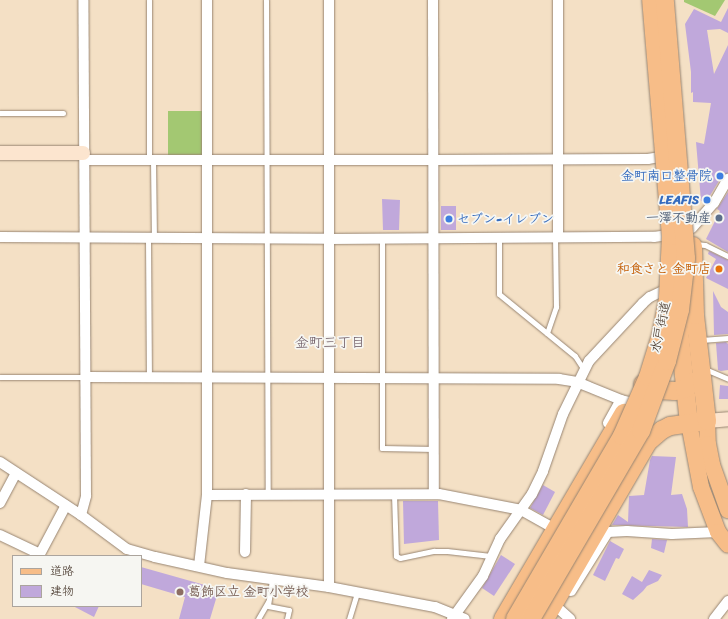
<!DOCTYPE html>
<meta charset="utf-8">
<style>
body{margin:0}
#map{position:relative;width:728px;height:619px;overflow:hidden;background:#f4e0c5;font-family:Sriracha,"Klee One",sans-serif}
div>[style]{position:absolute}
.green>*{inset:0;background:#a3c872}
.building>*{inset:0;background:#c0a8db}
.roads{filter:drop-shadow(0 0 1px #988572) drop-shadow(0 0 1px #988572)}
.lane>*{height:5px;margin:-2.5px;padding:0 2.5px;transform-origin:2.5px;border-radius:2.5px;background:#fff}
.street>*{height:10px;margin:-5px;padding:0 5px;transform-origin:5px;border-radius:5px;background:#fff}
.secondary>*{height:14px;margin:-7px;padding:0 7px;transform-origin:7px;border-radius:7px;background:#fce5cf}
.primary>*{height:16px;margin:-8px;padding:0 8px;transform-origin:8px;border-radius:8px;background:#f7bd88}
.highway>*{height:18px;margin:-9px;padding:0 9px;transform-origin:9px;border-radius:9px;background:#f7bd88}
.bridges{filter:drop-shadow(0 0 1px #988572) drop-shadow(0 0 1px #988572)}
.highway-bridge>*{height:18px;margin:-9px;padding:0 9px;transform-origin:9px;border-radius:9px;background:#f7bd88}
.dots>*{width:11px;height:11px;translate:-50% -50%;box-sizing:border-box;border:2px solid #f6f6f2;border-radius:50%}
span{translate:-50% -50%;white-space:nowrap;text-align:center;line-height:1.15;-webkit-text-stroke:3.5px #f6f6f2;paint-order:stroke}
.shop-label{font-size:13px;color:#366cbe;font-weight:700}
.right{translate:-100% -50%;text-align:right}
.left{translate:0 -50%;text-align:left}
.service-label{font-size:13px;color:#4e5e75;font-weight:700}
.food-label{font-size:13px;color:#c56008;font-weight:700}
.street-label{font-size:13px;color:#3b2a1e}
.education-label{font-size:13px;color:#785e54;font-weight:700}
.neighbourhood-label{font-size:14px;color:#6a5660}
.legend{position:absolute;left:12px;top:555px;width:130px;height:52px;box-sizing:border-box;background:#f6f6f2;border:1px solid #aba49d;margin:0;padding:5px 7px;list-style:none;font-size:12px;color:#3b2a1e}
.legend li{display:flex;align-items:center;gap:8px;height:20px}
.legend b{width:20px;border:1px solid #aba49d}
</style>
<div id="map">
<div class="green">
<div style="clip-path:polygon(684px 0,725px 0,715px 16px,684px 2px)"></div>
<div style="clip-path:polygon(168px 111px,202px 111px,202px 157px,168px 158px)"></div>
</div>
<div class="building">
<div style="clip-path:polygon(728px 8px,728px 33px,720px 29px,707px 30px,714px 74px,728px 45px,728px 173px,722px 176px,706px 202px,701px 201px,696px 142px,704px 144px,711px 103px,693px 102px,693px 92px,691px 93px,691px 72px,685px 24px,694px 9px,721px 22px)"></div>
<div style="clip-path:polygon(728px 192px,728px 252px,706px 239px,720px 211px,717px 209px)"></div>
<div style="clip-path:polygon(382px 199px,400px 200px,399px 230px,383px 230px)"></div>
<div style="clip-path:polygon(441px 206px,456px 206px,456px 230px,441px 230px)"></div>
<div style="clip-path:polygon(709px 251px,728px 260px,728px 289px,706px 278px,716px 259px,708px 254px)"></div>
<div style="clip-path:polygon(713px 291px,721px 307px,728px 312px,728px 334px,714px 335px)"></div>
<div style="clip-path:polygon(726px 342px,728px 344px,728px 370px,721px 371px,718px 370px,716px 343px)"></div>
<div style="clip-path:polygon(720px 385px,728px 386px,728px 399px,719px 399px)"></div>
<div style="clip-path:polygon(652px 456px,676px 457px,671px 495px,682px 494px,687px 509px,688px 527px,612px 525px,618px 515px,628px 522px,629px 496px,644px 495px,650px 460px)"></div>
<div style="clip-path:polygon(543px 485px,555px 492px,543px 515px,530px 508px)"></div>
<div style="clip-path:polygon(403px 501px,438px 501px,439px 540px,404px 544px)"></div>
<div style="clip-path:polygon(652px 539px,667px 540px,664px 553px,651px 548px)"></div>
<div style="clip-path:polygon(610px 541px,624px 549px,619px 559px,616px 558px,605px 581px,593px 575px)"></div>
<div style="clip-path:polygon(501px 555px,515px 564px,494px 596px,482px 588px)"></div>
<div style="clip-path:polygon(141px 567px,219px 589px,210px 619px,179px 619px,185px 597px,141px 584px)"></div>
<div style="clip-path:polygon(649px 570px,662px 575px,658px 581px,647px 586px,643px 591px,633px 600px,622px 594px,632px 576px,642px 582px)"></div>
<div style="clip-path:polygon(73px 606px,99px 606px,94px 617px)"></div>
</div>
<div class="roads">
<div class="lane">
<div style="left:149px;top:0;width:159px;rotate:90deg"></div>
<div style="left:266px;top:0;width:494px;rotate:89.8deg"></div>
<div style="left:0;top:113px;width:63px"></div>
<div style="left:153px;top:160px;width:79px;rotate:89.3deg"></div>
<div style="left:382px;top:238px;width:210px;rotate:90deg"></div>
<div style="left:382px;top:448px;width:52px;rotate:1.1deg"></div>
<div style="left:499px;top:238px;width:56px;rotate:90deg"></div>
<div style="left:499px;top:294px;width:98px;rotate:39.2deg"></div>
<div style="left:575px;top:356px;width:17px;rotate:57deg"></div>
<div style="left:148px;top:239px;width:139px;rotate:89.6deg"></div>
<div style="left:696px;top:244px;width:9px;rotate:6deg"></div>
<div style="left:705px;top:245px;width:25px;rotate:26deg"></div>
<div style="left:547px;top:333px;width:28px;rotate:-71deg"></div>
<div style="left:556px;top:307px;width:70px;rotate:-90.8deg"></div>
<div style="left:701px;top:340px;width:27px;rotate:-4deg"></div>
<div style="left:705px;top:369px;width:25px;rotate:23deg"></div>
<div style="left:0;top:377px;width:86px"></div>
<div style="left:394px;top:494px;width:62px;rotate:88.2deg"></div>
<div style="left:396px;top:556px;width:4px;rotate:27deg"></div>
<div style="left:400px;top:558px;width:35px;rotate:-12deg"></div>
<div style="left:434px;top:551px;width:13px"></div>
<div style="left:447px;top:551px;width:44px;rotate:6.5deg"></div>
<div style="left:272px;top:580px;width:26px;rotate:99deg"></div>
<div style="left:268px;top:606px;width:21px;rotate:11deg"></div>
<div style="left:289px;top:610px;width:9px;rotate:103deg"></div>
<div style="left:258px;top:619px;width:20px;rotate:-60deg"></div>
<div style="left:349px;top:619px;width:28px;rotate:-73deg"></div>
</div>
<div class="street">
<div style="left:329px;top:0;width:587px;rotate:90deg"></div>
<div style="left:433px;top:0;width:494px;rotate:89.9deg"></div>
<div style="left:85px;top:160px;width:349px"></div>
<div style="left:434px;top:160px;width:214px;rotate:-0.3deg"></div>
<div style="left:648px;top:159px;width:11px;rotate:-10deg"></div>
<div style="left:692px;top:228px;width:33px;rotate:-49deg"></div>
<div style="left:714px;top:203px;width:28px;rotate:-60deg"></div>
<div style="left:0;top:237px;width:329px;rotate:0.3deg"></div>
<div style="left:329px;top:239px;width:325px;rotate:-0.4deg"></div>
<div style="left:654px;top:237px;width:14px;rotate:-8deg"></div>
<div style="left:558px;top:237px;width:237px;rotate:-90deg"></div>
<div style="left:86px;top:377px;width:473px;rotate:0.2deg"></div>
<div style="left:559px;top:379px;width:18px;rotate:9deg"></div>
<div style="left:577px;top:382px;width:48px;rotate:22.2deg"></div>
<div style="left:621px;top:400px;width:9px;rotate:13deg"></div>
<div style="left:608px;top:423px;width:26px;rotate:-61deg"></div>
<div style="left:0;top:462px;width:97px;rotate:33.2deg"></div>
<div style="left:81px;top:515px;width:57px;rotate:36.5deg"></div>
<div style="left:127px;top:549px;width:29px;rotate:16deg"></div>
<div style="left:155px;top:557px;width:74px;rotate:12.5deg"></div>
<div style="left:227px;top:573px;width:103px;rotate:7.8deg"></div>
<div style="left:329px;top:587px;width:108px;rotate:10.7deg"></div>
<div style="left:435px;top:607px;width:32px;rotate:22deg"></div>
<div style="left:207px;top:495px;width:232px;rotate:-0.2deg"></div>
<div style="left:439px;top:494px;width:84px;rotate:11deg"></div>
<div style="left:521px;top:510px;width:31px;rotate:29deg"></div>
<div style="left:0;top:503px;width:34px;rotate:-62deg"></div>
<div style="left:81px;top:515px;width:20px;rotate:-75deg"></div>
<div style="left:86px;top:496px;width:496px;rotate:-90.3deg"></div>
<div style="left:0;top:535px;width:44px;rotate:25.4deg"></div>
<div style="left:40px;top:554px;width:55px;rotate:-62deg"></div>
<div style="left:245px;top:552px;width:58px;rotate:-89deg"></div>
<div style="left:199px;top:566px;width:71px;rotate:-83.6deg"></div>
<div style="left:207px;top:495px;width:495px;rotate:-90deg"></div>
<div style="left:571px;top:591px;width:70px;rotate:-57.9deg"></div>
<div style="left:608px;top:532px;width:19px;rotate:-3deg"></div>
<div style="left:627px;top:531px;width:45px;rotate:3.8deg"></div>
<div style="left:672px;top:534px;width:46px;rotate:-2.5deg"></div>
<div style="left:559px;top:609px;width:15px;rotate:42deg"></div>
<div style="left:452px;top:619px;width:53px;rotate:-54.2deg"></div>
<div style="left:483px;top:576px;width:41px;rotate:-65.3deg"></div>
<div style="left:500px;top:539px;width:55px;rotate:-54.6deg"></div>
<div style="left:532px;top:494px;width:25px;rotate:-64deg"></div>
<div style="left:543px;top:471px;width:60px;rotate:-70.7deg"></div>
<div style="left:563px;top:414px;width:59px;rotate:-63.9deg"></div>
<div style="left:589px;top:361px;width:79px;rotate:-47deg"></div>
<div style="left:643px;top:303px;width:9px;rotate:-41deg"></div>
<div style="left:650px;top:297px;width:14px;rotate:-25deg"></div>
<div style="left:714px;top:619px;width:23px;rotate:-52deg"></div>
</div>
<div class="secondary">
<div style="left:0;top:153px;width:83px"></div>
<div style="left:707px;top:421px;width:21px;rotate:-5deg"></div>
</div>
<div class="primary">
<div style="left:707px;top:421px;width:23px;rotate:88deg"></div>
<div style="left:708px;top:444px;width:21px;rotate:79deg"></div>
<div style="left:712px;top:465px;width:48px;rotate:70.4deg"></div>
<div style="left:689px;top:423px;width:65px;rotate:79.4deg"></div>
<div style="left:701px;top:487px;width:48px;rotate:69.3deg"></div>
<div style="left:718px;top:532px;width:16px;rotate:52deg"></div>
</div>
<div class="highway">
<div style="left:678px;top:320px;width:104px;rotate:83.9deg"></div>
<div style="left:643px;top:384px;width:15px;rotate:23deg"></div>
<div style="left:657px;top:390px;width:18px;rotate:3deg"></div>
<div style="left:675px;top:391px;width:10px;rotate:-11deg"></div>
<div style="left:685px;top:389px;width:11px;rotate:-41deg"></div>
<div style="left:503px;top:619px;width:239px;rotate:-59.6deg"></div>
<div style="left:545px;top:619px;width:205px;rotate:-59.8deg"></div>
<div style="left:648px;top:442px;width:18px;rotate:-41deg"></div>
<div style="left:662px;top:430px;width:9px;rotate:-27deg"></div>
<div style="left:670px;top:426px;width:37px;rotate:-8deg"></div>
<div style="left:707px;top:421px;width:107px;rotate:-96.5deg"></div>
<div style="left:695px;top:315px;width:69px;rotate:-91.7deg"></div>
</div>
</div>
<div class="bridges">
<div class="highway-bridge">
<div style="left:515px;top:619px;width:212px;rotate:-59.7deg"></div>
<div style="left:622px;top:436px;width:64px;rotate:-66.2deg"></div>
<div style="left:648px;top:377px;width:44px;rotate:-72.8deg"></div>
<div style="left:661px;top:335px;width:38px;rotate:-79deg"></div>
<div style="left:668px;top:298px;width:62px;rotate:-87.2deg"></div>
<div style="left:671px;top:236px;width:237px;rotate:-94.8deg"></div>
<div style="left:531px;top:619px;width:218px;rotate:-59.7deg"></div>
<div style="left:641px;top:431px;width:75px;rotate:-69.6deg"></div>
<div style="left:667px;top:361px;width:53px;rotate:-75.7deg"></div>
<div style="left:680px;top:310px;width:52px;rotate:-83.4deg"></div>
<div style="left:686px;top:258px;width:259px;rotate:-94.7deg"></div>
</div>
</div>
<div class="dots">
<div style="left:720px;top:176px;background:#3f7fe0"></div>
<div style="left:707px;top:200px;background:#3f7fe0"></div>
<div style="left:719px;top:218px;background:#5c6f8a"></div>
<div style="left:449px;top:219px;background:#3f7fe0"></div>
<div style="left:719px;top:269px;background:#e8710a"></div>
<div style="left:180px;top:592px;background:#8d6e63"></div>
</div>
<div class="shop-label">
<span class="right" style="left:712px;top:176px">金町南口整骨院</span>
<span class="right" style="left:699px;top:200px">LEAFIS</span>
<span class="left" style="left:457px;top:219px">セブン-イレブン</span>
</div>
<div class="service-label">
<span class="right" style="left:711px;top:218px">一澤不動産</span>
</div>
<div class="food-label">
<span class="right" style="left:711px;top:269px">和食さと 金町店</span>
</div>
<div class="street-label">
<span style="left:661px;top:327px;rotate:-78deg">水戸街道</span>
</div>
<div class="education-label">
<span class="left" style="left:188px;top:592px">葛飾区立 金町小学校</span>
</div>
<div class="neighbourhood-label">
<span style="left:330px;top:343px">金町三丁目</span>
</div>
<ul class="legend">
<li><b style="height:5px;background:#f7bd88"></b>道路</li>
<li><b style="height:11px;background:#c0a8db"></b>建物</li>
</ul>
</div>
